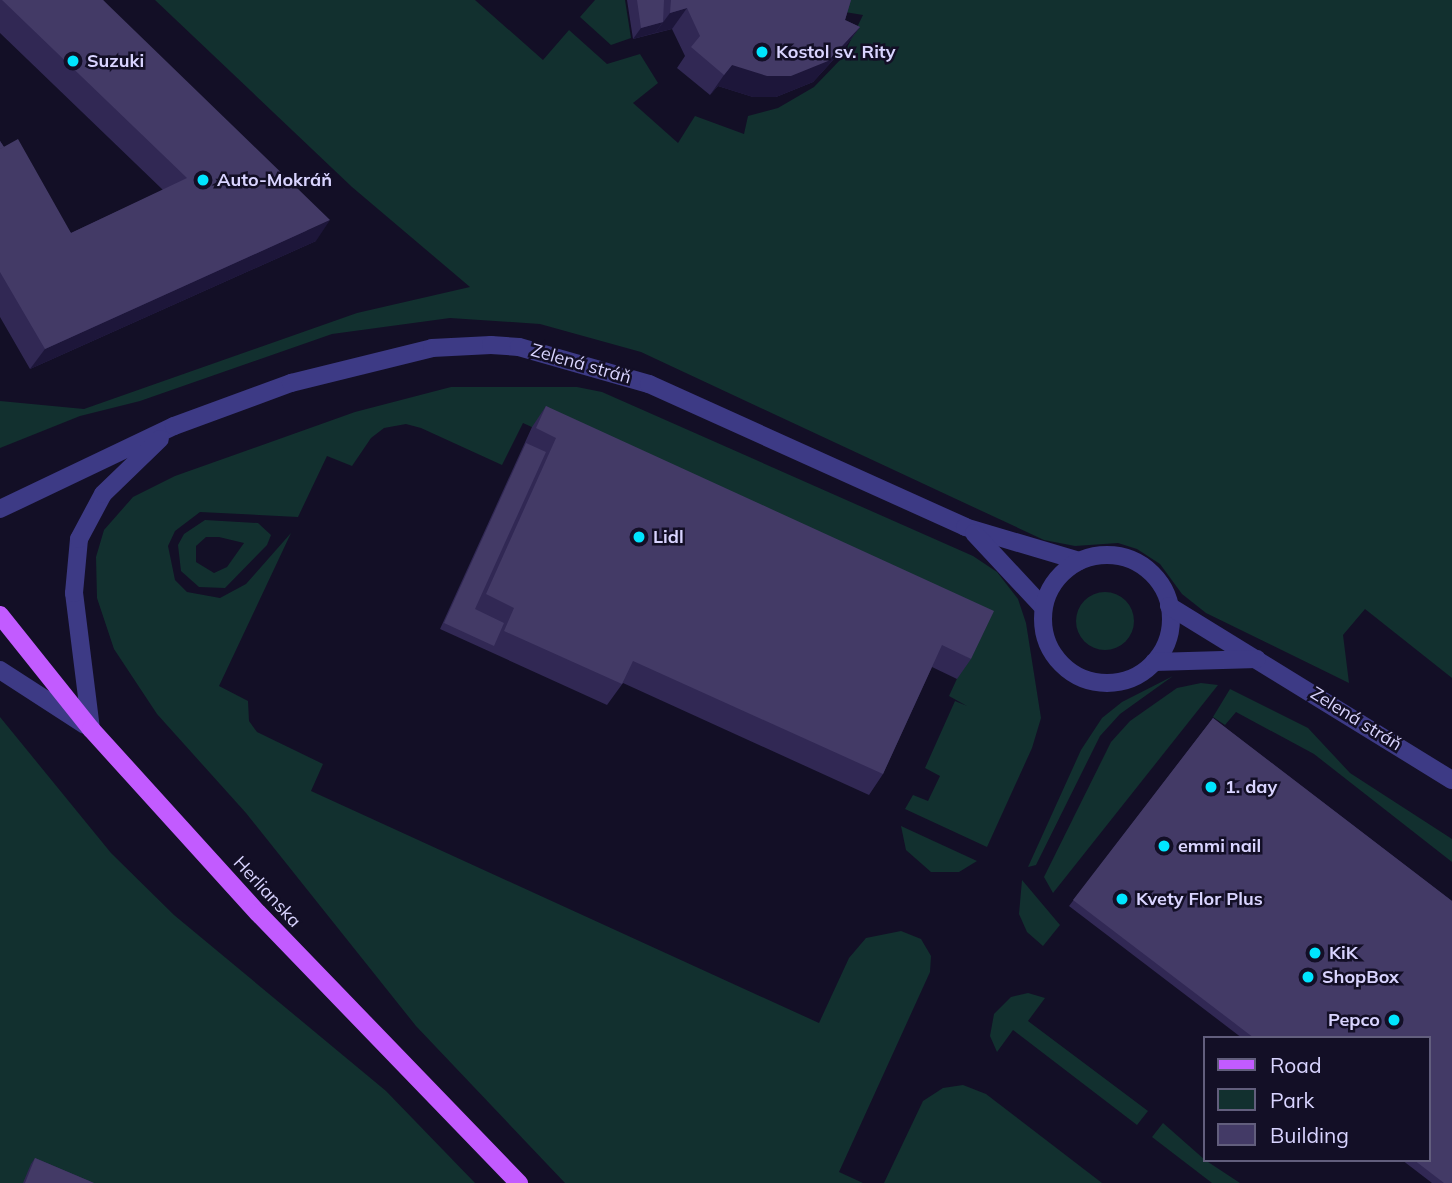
<!DOCTYPE html>
<meta charset="utf-8">
<style>
body{margin:0}
#map{position:relative;width:1452px;height:1183px;overflow:hidden;background:#130f26;font-family:Mulish,sans-serif}
div>[style]{position:absolute}
.green>*{inset:0;background:#12302f}
.round{border-radius:50%}
.minor>*{height:18px;margin:-9px;padding:0 9px;transform-origin:9px;border-radius:9px;background:#3d3a85}
.minor>.ring{margin:-9px;padding:0;box-sizing:content-box;background:none;border:18px solid #3d3a85;border-radius:50%}
.major>*{height:18px;margin:-9px;padding:0 9px;transform-origin:9px;border-radius:9px;background:#c25bff}
.wall>*{inset:0;background:#312854}
.shaded-wall>*{inset:0;background:#1d163a}
.building>*{inset:0;background:#433a66}
.dots>*{width:19px;height:19px;translate:-50% -50%;box-sizing:border-box;border:4px solid #130f26;border-radius:50%}
span{translate:-50% -50%;white-space:nowrap;text-align:center;line-height:1.15;-webkit-text-stroke:5px #130f26;paint-order:stroke}
.poi-label{font-size:18px;color:#d9d4ff;font-weight:700}
.left{translate:0 -50%;text-align:left}
.right{translate:-100% -50%;text-align:right}
.street-label{font-size:18px;color:#d9d4ff}
.legend{position:absolute;left:1203px;top:1036px;width:228px;height:126px;box-sizing:border-box;background:#130f26;border:2px solid #625e7d;margin:0;padding:9px 12px;list-style:none;font-size:21px;color:#d9d4ff}
.legend li{display:flex;align-items:center;gap:14px;height:35px}
.legend b{width:35px;border:2px solid #625e7d}
</style>
<div id="map">
<div class="green">
<div style="clip-path:polygon(155px 0,475px 0,543px 60px,569px 30px,607px 64px,640px 54px,658px 83px,633px 103px,678px 143px,695px 116px,744px 134px,748px 116px,778px 108px,814px 87px,842px 58px,863px 15px,845px 12px,846px 0,1452px 0,1452px 678px,1365px 609px,1343px 635px,1349px 683px,1206px 613px,1182px 594px,1160px 564px,1137px 549px,1118px 543px,1075px 546px,1044px 540px,641px 352px,540px 324px,450px 318px,332px 334px,140px 401px,80px 416px,0 448px,0 401px,84px 409px,357px 313px,470px 287px,352px 187px)"></div>
<div style="clip-path:polygon(595px 0,625px 0,631px 38px,611px 45px,580px 17px)"></div>
<div style="clip-path:polygon(451px 387px,577px 387px,602px 392px,973px 556px,997px 572px,1018px 599px,1026px 623px,1041px 718px,1032px 748px,987px 847px,905px 809px,913px 795px,928px 801px,940px 776px,925px 768px,955px 701px,967px 706px,949px 696px,979px 631px,523px 423px,502px 465px,421px 428px,406px 424px,384px 428px,371px 438px,352px 466px,327px 456px,298px 517px,200px 512px,175px 531px,168px 546px,175px 580px,187px 592px,220px 598px,246px 584px,291px 533px,219px 686px,248px 701px,249px 721px,257px 732px,323px 764px,311px 791px,819px 1023px,849px 958px,866px 938px,901px 931px,921px 939px,931px 956px,930px 972px,839px 1172px,863px 1183px,565px 1183px,416px 1026px,246px 813px,157px 714px,114px 649px,97px 598px,96px 557px,104px 530px,133px 497px,175px 476px,355px 412px)"></div>
<div style="clip-path:polygon(evenodd,205px 520px,258px 523px,271px 535px,267px 545px,225px 588px,199px 587px,181px 571px,178px 545px,184px 534px,205px 520px,206px 537px,219px 537px,244px 543px,227px 567px,214px 573px,196px 562px,196px 546px,206px 537px)"></div>
<div class="round" style="left:1076px;top:592px;width:58px;height:58px"></div>
<div style="clip-path:polygon(1173px 676px,1120px 714px,1100px 736px,1036px 865px,1028px 867px,1081px 750px,1102px 718px,1122px 702px)"></div>
<div style="clip-path:polygon(1201px 683px,1218px 685px,1053px 893px,1044px 877px,1111px 742px,1130px 721px,1177px 688px)"></div>
<div style="clip-path:polygon(1230px 689px,1308px 728px,1350px 773px,1452px 839px,1452px 862px,1314px 754px,1236px 712px,1225px 725px,1213px 717px)"></div>
<div style="clip-path:polygon(0 717px,111px 853px,174px 915px,386px 1091px,475px 1183px,0 1183px)"></div>
<div style="clip-path:polygon(901px 826px,977px 861px,959px 872px,931px 872px,906px 850px)"></div>
<div style="clip-path:polygon(1022px 880px,1060px 925px,1043px 946px,1027px 932px,1019px 914px)"></div>
<div style="clip-path:polygon(1028px 993px,1045px 998px,1028px 1021px,1148px 1111px,1137px 1125px,1013px 1030px,997px 1052px,990px 1036px,994px 1014px,1011px 997px)"></div>
<div style="clip-path:polygon(963px 1085px,986px 1094px,1102px 1183px,884px 1183px,923px 1101px,943px 1088px)"></div>
<div style="clip-path:polygon(1163px 1123px,1205px 1160px,1240px 1183px,1212px 1183px,1152px 1137px)"></div>
</div>
<div class="minor">
<div style="left:0;top:509px;width:193px;rotate:-25.5deg"></div>
<div style="left:174px;top:426px;width:125px;rotate:-20.2deg"></div>
<div style="left:291px;top:383px;width:145px;rotate:-13.9deg"></div>
<div style="left:432px;top:348px;width:59px;rotate:-2.9deg"></div>
<div style="left:491px;top:345px;width:28px;rotate:4deg"></div>
<div style="left:519px;top:347px;width:135px;rotate:15.9deg"></div>
<div style="left:649px;top:384px;width:347px;rotate:24.3deg"></div>
<div style="left:965px;top:527px;width:119px;rotate:16.6deg"></div>
<div style="left:974px;top:533px;width:101px;rotate:47deg"></div>
<div class="ring" style="left:1043px;top:555px;width:110px;height:110px"></div>
<div style="left:1169px;top:606px;width:332px;rotate:31.6deg"></div>
<div style="left:1154px;top:662px;width:103px;rotate:-1.7deg"></div>
<div style="left:0;top:670px;width:101px;rotate:32.9deg"></div>
<div style="left:91px;top:729px;width:137px;rotate:-97.1deg"></div>
<div style="left:74px;top:593px;width:54px;rotate:-84.7deg"></div>
<div style="left:79px;top:539px;width:51px;rotate:-61.9deg"></div>
<div style="left:103px;top:494px;width:79px;rotate:-44deg"></div>
</div>
<div class="major">
<div style="left:0;top:615px;width:146px;rotate:51.4deg"></div>
<div style="left:91px;top:729px;width:248px;rotate:47.8deg"></div>
<div style="left:258px;top:913px;width:376px;rotate:46deg"></div>
</div>
<div class="wall">
<div style="clip-path:polygon(0 0,103px 0,316px 241px,30px 369px,0 317px,0 141px,4px 147px,71px 233px,163px 190px,0 33px)"></div>
<div style="clip-path:polygon(627px 0,851px 0,845px 20px,860px 27px,845px 47px,813px 82px,776px 97px,753px 97px,718px 86px,710px 95px,677px 68px,685px 56px,672px 29px,633px 39px)"></div>
<div style="clip-path:polygon(546px 406px,971px 659px,957px 679px,932px 667px,883px 774px,869px 795px,623px 683px,607px 705px,440px 629px,532px 427px)"></div>
<div style="clip-path:polygon(1213px 718px,1452px 901px,1452px 1183px,1432px 1183px,1402px 1160px,1429px 1160px,1429px 1038px,1242px 1038px,1069px 906px)"></div>
<div style="clip-path:polygon(35px 1158px,94px 1183px,23px 1183px,31px 1164px)"></div>
</div>
<div class="shaded-wall">
<div style="clip-path:polygon(687px 8px,672px 29px,655px 33px,670px 13px)"></div>
<div style="clip-path:polygon(663px 22px,655px 33px,633px 39px,641px 28px)"></div>
<div style="clip-path:polygon(860px 27px,845px 47px,813px 82px,776px 97px,753px 97px,718px 86px,710px 95px,724px 75px,732px 65px)"></div>
<div style="clip-path:polygon(330px 220px,316px 241px,30px 369px,45px 349px)"></div>
</div>
<div class="building">
<div style="clip-path:polygon(2px 0,103px 0,330px 220px,45px 349px,0 272px,0 149px,18px 139px,71px 233px,187px 178px)"></div>
<div style="clip-path:polygon(637px 0,664px 0,663px 22px,641px 28px)"></div>
<div style="clip-path:polygon(671px 0,851px 0,845px 20px,860px 27px,828px 61px,791px 76px,767px 76px,732px 65px,724px 75px,691px 47px,700px 36px,687px 8px,670px 13px)"></div>
<div style="clip-path:polygon(0 141px,4px 147px,0 149px)"></div>
<div style="clip-path:polygon(546px 406px,994px 611px,971px 659px,942px 645px,883px 774px,633px 661px,622px 684px,504px 631px,514px 608px,486px 594px,556px 438px,536px 428px)"></div>
<div style="clip-path:polygon(526px 443px,546px 452px,475px 609px,504px 623px,494px 646px,444px 623px)"></div>
<div style="clip-path:polygon(1213px 718px,1452px 901px,1452px 1183px,1444px 1183px,1414px 1160px,1429px 1160px,1429px 1038px,1254px 1038px,1073px 900px)"></div>
<div style="clip-path:polygon(35px 1158px,94px 1183px,25px 1183px)"></div>
</div>
<div class="dots">
<div style="left:762px;top:52px;background:#00e5ff"></div>
<div style="left:73px;top:61px;background:#00e5ff"></div>
<div style="left:203px;top:180px;background:#00e5ff"></div>
<div style="left:639px;top:537px;background:#00e5ff"></div>
<div style="left:1211px;top:787px;background:#00e5ff"></div>
<div style="left:1164px;top:846px;background:#00e5ff"></div>
<div style="left:1122px;top:899px;background:#00e5ff"></div>
<div style="left:1315px;top:953px;background:#00e5ff"></div>
<div style="left:1308px;top:977px;background:#00e5ff"></div>
<div style="left:1394px;top:1020px;background:#00e5ff"></div>
</div>
<div class="poi-label">
<span class="left" style="left:776px;top:52px">Kostol sv. Rity</span>
<span class="left" style="left:87px;top:61px">Suzuki</span>
<span class="left" style="left:217px;top:180px">Auto-Mokráň</span>
<span class="left" style="left:653px;top:537px">Lidl</span>
<span class="left" style="left:1225px;top:787px">1. day</span>
<span class="left" style="left:1178px;top:846px">emmi nail</span>
<span class="left" style="left:1136px;top:899px">Kvety Flor Plus</span>
<span class="left" style="left:1329px;top:953px">KiK</span>
<span class="left" style="left:1322px;top:977px">ShopBox</span>
<span class="right" style="left:1380px;top:1020px">Pepco</span>
</div>
<div class="street-label">
<span style="left:581px;top:364px;rotate:16deg">Zelená stráň</span>
<span style="left:1356px;top:719px;rotate:32deg">Zelená stráň</span>
<span style="left:267px;top:892px;rotate:47deg">Herlianska</span>
</div>
<ul class="legend">
<li><b style="height:9px;background:#c25bff"></b>Road</li>
<li><b style="height:19px;background:#12302f"></b>Park</li>
<li><b style="height:19px;background:#433a66"></b>Building</li>
</ul>
</div>
